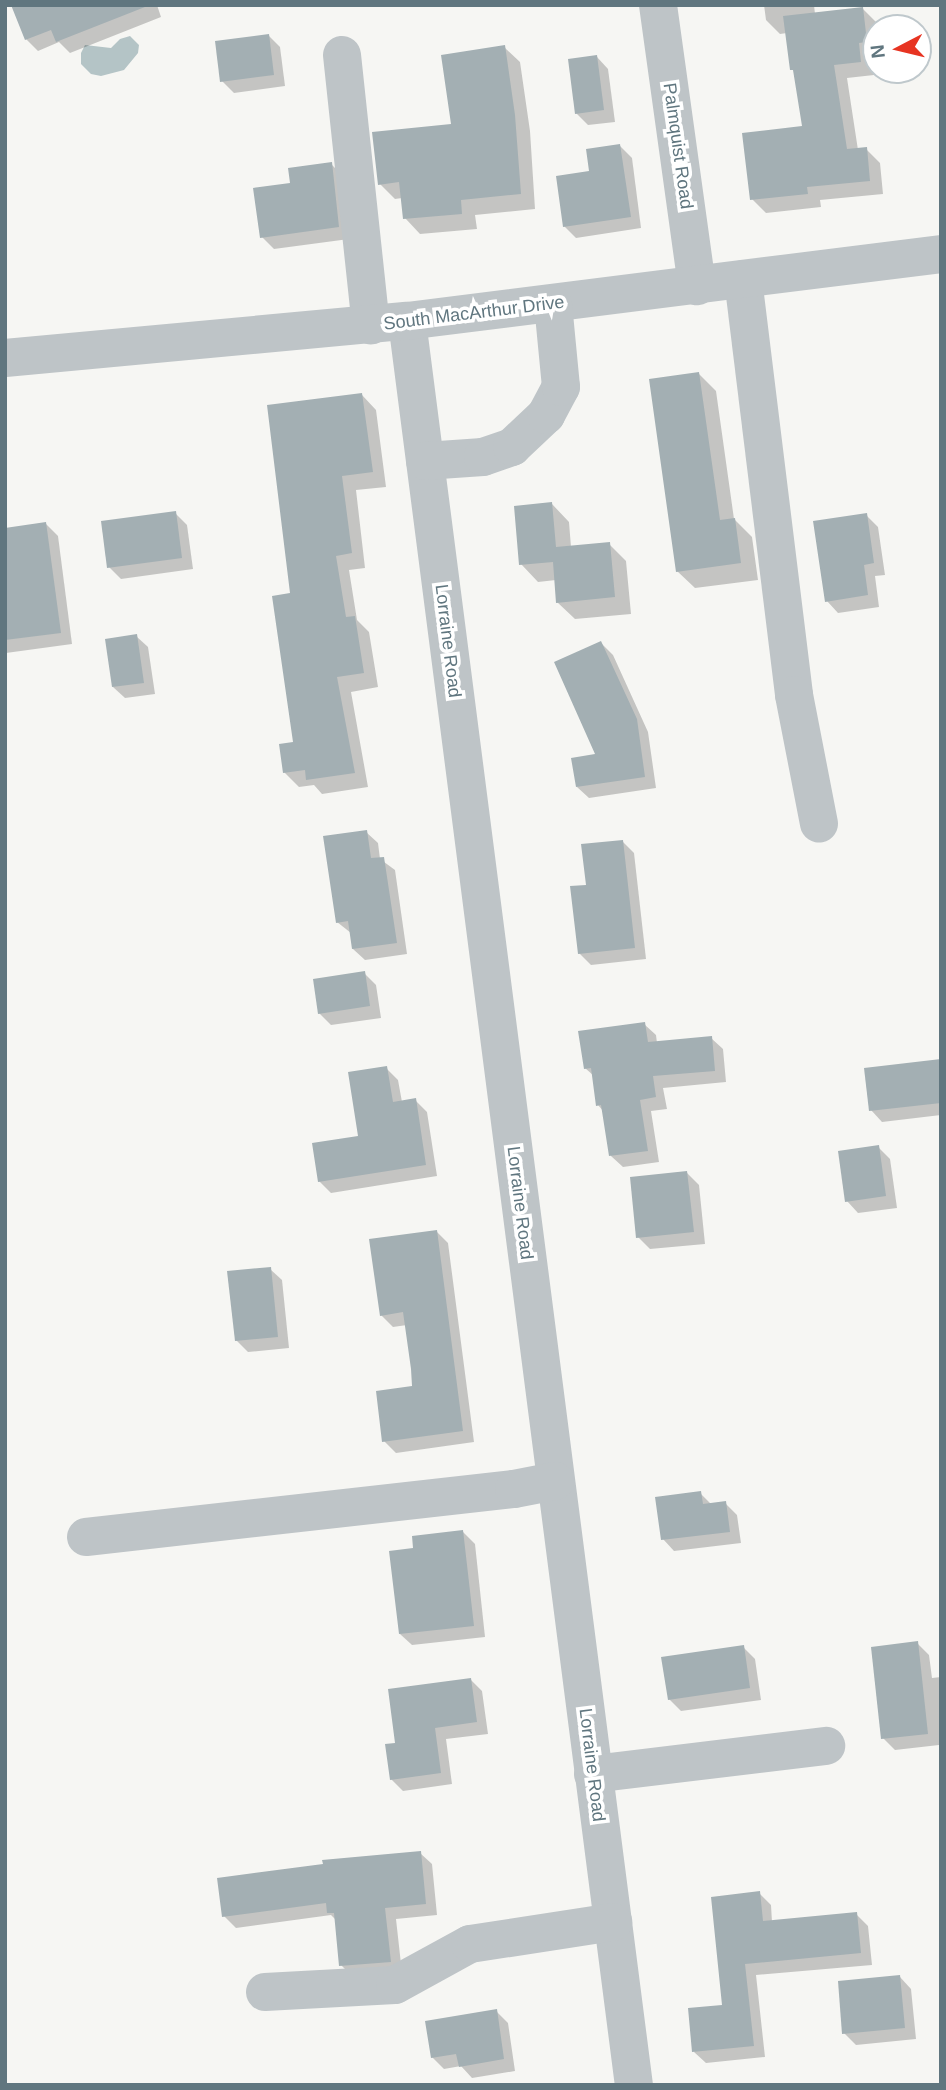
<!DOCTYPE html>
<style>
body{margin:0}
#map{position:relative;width:946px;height:2090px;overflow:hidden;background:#f6f6f3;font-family:Helvetica,sans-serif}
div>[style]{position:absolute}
.water>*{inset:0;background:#b4c4c6}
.shadow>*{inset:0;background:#0003}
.building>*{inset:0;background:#a3afb3}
.minor>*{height:38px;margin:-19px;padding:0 19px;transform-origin:19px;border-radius:19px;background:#bec4c7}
span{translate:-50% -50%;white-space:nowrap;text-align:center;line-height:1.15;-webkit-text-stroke:7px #fff;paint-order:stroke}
.street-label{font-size:18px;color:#60767f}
.frame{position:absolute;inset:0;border:7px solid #60767f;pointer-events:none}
.north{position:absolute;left:862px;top:14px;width:70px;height:70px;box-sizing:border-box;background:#fff;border:2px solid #bfc8cc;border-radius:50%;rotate:263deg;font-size:19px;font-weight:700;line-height:28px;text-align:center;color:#60767f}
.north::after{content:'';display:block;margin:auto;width:24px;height:32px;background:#e73422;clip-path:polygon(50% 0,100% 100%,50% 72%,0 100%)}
</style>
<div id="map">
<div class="water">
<div style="clip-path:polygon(130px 36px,139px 45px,138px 53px,124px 70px,101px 76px,91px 74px,81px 64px,81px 53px,85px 45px,111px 48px,120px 39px)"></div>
</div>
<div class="shadow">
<div style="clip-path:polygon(13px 5px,157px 5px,161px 17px,70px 53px,59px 42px,38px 51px,26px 39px)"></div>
<div style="clip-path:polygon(764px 5px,814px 5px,815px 14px,862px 8px,876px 22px,876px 56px,872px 57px,874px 75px,847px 78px,858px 150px,866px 149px,880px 163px,883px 194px,820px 200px,821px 207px,766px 213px,752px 199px,804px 128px,787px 33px,780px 34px,766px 20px)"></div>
<div style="clip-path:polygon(268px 35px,280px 47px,285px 86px,234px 93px,222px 81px)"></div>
<div style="clip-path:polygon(504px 47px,520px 62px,530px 131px,535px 209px,475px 215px,477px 229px,420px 234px,405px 218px,402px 198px,395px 199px,380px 184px,453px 125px)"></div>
<div style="clip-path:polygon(597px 57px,608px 69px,615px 122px,588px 125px,576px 113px)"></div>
<div style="clip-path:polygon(620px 146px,632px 158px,641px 228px,576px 238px,564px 226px,591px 173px)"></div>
<div style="clip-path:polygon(331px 164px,343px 176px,349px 239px,274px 249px,262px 237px,292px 184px)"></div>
<div style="clip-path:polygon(699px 374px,716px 391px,734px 519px,752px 537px,758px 580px,695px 588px,677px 571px)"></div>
<div style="clip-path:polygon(362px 395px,376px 410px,386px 487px,356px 490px,365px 568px,349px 570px,357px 620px,369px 632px,378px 687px,351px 692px,368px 787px,322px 794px,314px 785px,299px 787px,284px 772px,295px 743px,292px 595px)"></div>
<div style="clip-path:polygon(552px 504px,569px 522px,571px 547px,609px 544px,626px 561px,631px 614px,575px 619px,557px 602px,556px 580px,538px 582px,521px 564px)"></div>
<div style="clip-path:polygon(175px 513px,187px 525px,193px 569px,121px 579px,109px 567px)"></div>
<div style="clip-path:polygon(866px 515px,878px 527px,885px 575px,875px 576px,879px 607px,838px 613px,827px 601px)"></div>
<div style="clip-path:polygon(46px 524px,58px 536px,72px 644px,6px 653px,5px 530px)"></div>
<div style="clip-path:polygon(136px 636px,148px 647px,155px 694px,125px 698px,113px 687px)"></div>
<div style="clip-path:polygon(601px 643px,613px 655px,648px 732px,656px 788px,589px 798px,577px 787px,598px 756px)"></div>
<div style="clip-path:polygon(366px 832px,378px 843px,380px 859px,395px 870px,407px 954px,365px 960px,353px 949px,351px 933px,337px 922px)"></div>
<div style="clip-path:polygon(622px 841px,634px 853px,646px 959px,591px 965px,579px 953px,588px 886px)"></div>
<div style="clip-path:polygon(364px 973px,376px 985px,381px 1018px,331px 1025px,319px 1013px)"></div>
<div style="clip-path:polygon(644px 1024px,656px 1035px,657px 1043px,711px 1038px,723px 1049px,726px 1082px,663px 1088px,667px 1109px,651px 1111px,659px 1162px,623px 1167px,611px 1156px,604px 1112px,598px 1105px,594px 1076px,585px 1068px)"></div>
<div style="clip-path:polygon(941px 1061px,941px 1115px,882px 1122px,871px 1110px)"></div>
<div style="clip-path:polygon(386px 1068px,398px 1080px,402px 1102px,415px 1100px,427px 1112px,437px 1176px,331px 1193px,319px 1181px,360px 1138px)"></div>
<div style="clip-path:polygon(878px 1147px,890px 1159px,897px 1208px,858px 1213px,847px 1201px)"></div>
<div style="clip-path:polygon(687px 1173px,699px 1185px,705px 1244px,650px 1249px,638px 1237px)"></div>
<div style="clip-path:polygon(436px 1231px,448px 1243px,474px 1442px,396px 1453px,384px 1441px,414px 1387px,407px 1325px,393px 1327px,381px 1315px)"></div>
<div style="clip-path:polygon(270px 1269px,282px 1280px,289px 1348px,248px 1352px,236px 1340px)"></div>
<div style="clip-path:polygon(700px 1493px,712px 1505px,725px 1503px,737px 1515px,741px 1543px,674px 1551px,663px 1539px)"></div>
<div style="clip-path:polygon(463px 1532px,475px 1544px,485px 1637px,412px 1645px,400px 1634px,415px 1549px)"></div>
<div style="clip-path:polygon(917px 1643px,929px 1655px,932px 1678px,941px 1677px,939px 1745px,895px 1750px,883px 1738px)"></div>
<div style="clip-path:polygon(743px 1647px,755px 1659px,761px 1700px,681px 1711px,669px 1699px)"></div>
<div style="clip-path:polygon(470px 1679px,482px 1691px,488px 1734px,446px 1739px,452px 1784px,403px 1791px,391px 1779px,397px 1744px)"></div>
<div style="clip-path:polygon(420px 1853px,432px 1864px,437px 1915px,396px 1919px,402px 1973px,353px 1977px,341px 1965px,336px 1920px,331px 1915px,236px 1928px,224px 1916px)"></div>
<div style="clip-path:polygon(759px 1893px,771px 1905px,772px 1922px,856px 1914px,868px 1926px,872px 1965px,756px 1975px,765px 2057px,706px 2063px,694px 2052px,724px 2006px)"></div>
<div style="clip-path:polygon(900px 1977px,911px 1989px,916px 2039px,856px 2045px,844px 2033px)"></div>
<div style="clip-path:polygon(496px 2011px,508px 2023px,515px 2071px,472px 2078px,461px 2066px,444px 2069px,432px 2057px)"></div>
</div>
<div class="building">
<div style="clip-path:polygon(11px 5px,145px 5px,145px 7px,56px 42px,51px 30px,25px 40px)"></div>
<div style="clip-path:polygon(863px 7px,867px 42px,859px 43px,861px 62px,834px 65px,847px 149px,867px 147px,870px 181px,807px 187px,808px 194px,750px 200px,742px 133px,802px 126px,793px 70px,790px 70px,783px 16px)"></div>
<div style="clip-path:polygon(269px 34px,274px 75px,220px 82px,215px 41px)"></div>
<div style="clip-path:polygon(505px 45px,515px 115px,521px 194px,461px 200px,462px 214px,403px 219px,399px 182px,378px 185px,372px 132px,451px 124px,441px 55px)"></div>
<div style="clip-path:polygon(597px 55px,604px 110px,575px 114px,568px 59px)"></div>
<div style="clip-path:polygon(620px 144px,631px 217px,563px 227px,556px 176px,589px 171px,586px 149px)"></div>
<div style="clip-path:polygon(332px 162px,339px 227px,260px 238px,253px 188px,290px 183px,288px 168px)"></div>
<div style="clip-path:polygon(699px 372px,720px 520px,735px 518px,741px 563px,676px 572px,649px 379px)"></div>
<div style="clip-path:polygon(362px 393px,373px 472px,342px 476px,352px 553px,336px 556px,346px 617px,355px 616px,364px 673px,337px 677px,355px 773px,306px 780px,305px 770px,283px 773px,279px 744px,293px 742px,272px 596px,290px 593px,267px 405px)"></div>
<div style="clip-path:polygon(552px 502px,556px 547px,610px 542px,615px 597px,556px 603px,553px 562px,519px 565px,514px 506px)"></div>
<div style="clip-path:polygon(176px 511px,182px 558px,107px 568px,101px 521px)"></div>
<div style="clip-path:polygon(867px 513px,874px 563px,864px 565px,868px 595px,825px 602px,813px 521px)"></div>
<div style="clip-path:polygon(46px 522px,61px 633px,5px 640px,5px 528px)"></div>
<div style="clip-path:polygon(137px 634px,144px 683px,112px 687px,105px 639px)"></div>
<div style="clip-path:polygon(601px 641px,637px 719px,645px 777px,576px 787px,571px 758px,595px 754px,554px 662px)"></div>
<div style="clip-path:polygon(367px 830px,371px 858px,384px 857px,397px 943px,352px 949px,348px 921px,336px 923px,323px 836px)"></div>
<div style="clip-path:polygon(623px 840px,635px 948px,578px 954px,570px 886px,586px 885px,581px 844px)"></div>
<div style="clip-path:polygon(365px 971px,370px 1006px,318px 1014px,313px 979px)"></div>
<div style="clip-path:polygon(645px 1022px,648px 1042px,712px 1036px,715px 1071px,653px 1076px,656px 1097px,640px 1100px,648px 1151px,609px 1156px,601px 1105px,596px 1106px,591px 1068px,584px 1069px,578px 1031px)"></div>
<div style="clip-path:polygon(941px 1059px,941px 1103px,869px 1111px,864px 1068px)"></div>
<div style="clip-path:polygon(387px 1066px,393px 1102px,416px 1098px,426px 1165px,318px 1182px,312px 1143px,358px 1136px,348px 1072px)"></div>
<div style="clip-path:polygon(879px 1145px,886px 1196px,845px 1202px,838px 1151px)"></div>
<div style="clip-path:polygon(687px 1171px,694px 1232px,636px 1238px,630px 1177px)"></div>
<div style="clip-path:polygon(437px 1230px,463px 1431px,382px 1442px,376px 1391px,412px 1386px,411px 1369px,403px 1312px,380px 1316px,369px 1239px)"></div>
<div style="clip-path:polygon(271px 1267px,278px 1337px,235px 1341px,227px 1271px)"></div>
<div style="clip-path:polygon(701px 1491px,703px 1504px,726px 1501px,730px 1532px,661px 1540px,655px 1497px)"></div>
<div style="clip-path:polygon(463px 1530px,474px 1626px,399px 1634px,389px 1551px,413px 1548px,412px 1536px)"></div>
<div style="clip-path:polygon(918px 1641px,928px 1734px,881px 1739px,871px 1647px)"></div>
<div style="clip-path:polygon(744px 1645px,750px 1688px,668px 1700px,661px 1657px)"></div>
<div style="clip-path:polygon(471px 1678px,477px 1722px,435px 1728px,441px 1773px,390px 1780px,385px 1744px,395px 1743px,388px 1689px)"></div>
<div style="clip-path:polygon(421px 1851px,426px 1904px,385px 1908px,391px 1962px,339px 1966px,334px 1913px,327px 1913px,326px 1903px,222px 1917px,217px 1878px,323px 1864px,322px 1860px)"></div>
<div style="clip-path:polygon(760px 1891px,763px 1921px,857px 1912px,861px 1953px,745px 1964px,754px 2046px,692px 2052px,688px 2008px,722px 2005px,711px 1897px)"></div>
<div style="clip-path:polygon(900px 1975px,905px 2028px,842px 2034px,838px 1981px)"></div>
<div style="clip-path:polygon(497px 2009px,504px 2059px,459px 2067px,456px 2054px,431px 2058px,425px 2021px)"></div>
</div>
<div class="minor">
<div style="left:658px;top:5px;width:284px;rotate:82.1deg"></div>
<div style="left:342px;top:55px;width:272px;rotate:83.9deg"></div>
<div style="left:743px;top:279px;width:419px;rotate:83deg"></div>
<div style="left:794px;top:695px;width:131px;rotate:79deg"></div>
<div style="left:407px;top:321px;width:1779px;rotate:82.67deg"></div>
<div style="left:5px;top:358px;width:404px;rotate:-5.3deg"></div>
<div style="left:407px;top:321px;width:538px;rotate:-7.15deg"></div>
<div style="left:425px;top:461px;width:58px;rotate:-3.9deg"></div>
<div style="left:483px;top:457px;width:31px;rotate:-19deg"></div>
<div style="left:512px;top:447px;width:47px;rotate:-43.3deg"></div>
<div style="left:546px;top:415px;width:32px;rotate:-62deg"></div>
<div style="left:561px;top:387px;width:83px;rotate:-95.5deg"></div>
<div style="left:86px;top:1537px;width:431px;rotate:-6.4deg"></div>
<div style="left:514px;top:1489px;width:42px;rotate:-11deg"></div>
<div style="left:593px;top:1774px;width:235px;rotate:-6.9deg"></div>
<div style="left:265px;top:1992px;width:130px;rotate:-3.1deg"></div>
<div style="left:395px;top:1985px;width:85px;rotate:-28.7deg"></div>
<div style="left:470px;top:1944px;width:145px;rotate:-8.7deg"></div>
</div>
<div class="street-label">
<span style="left:678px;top:146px;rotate:82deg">Palmquist Road</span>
<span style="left:474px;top:313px;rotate:-7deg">South MacArthur Drive</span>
<span style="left:448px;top:641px;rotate:83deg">Lorraine Road</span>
<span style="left:520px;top:1203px;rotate:83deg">Lorraine Road</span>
<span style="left:592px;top:1765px;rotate:83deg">Lorraine Road</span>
</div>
<div class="frame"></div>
<div class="north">N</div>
</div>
